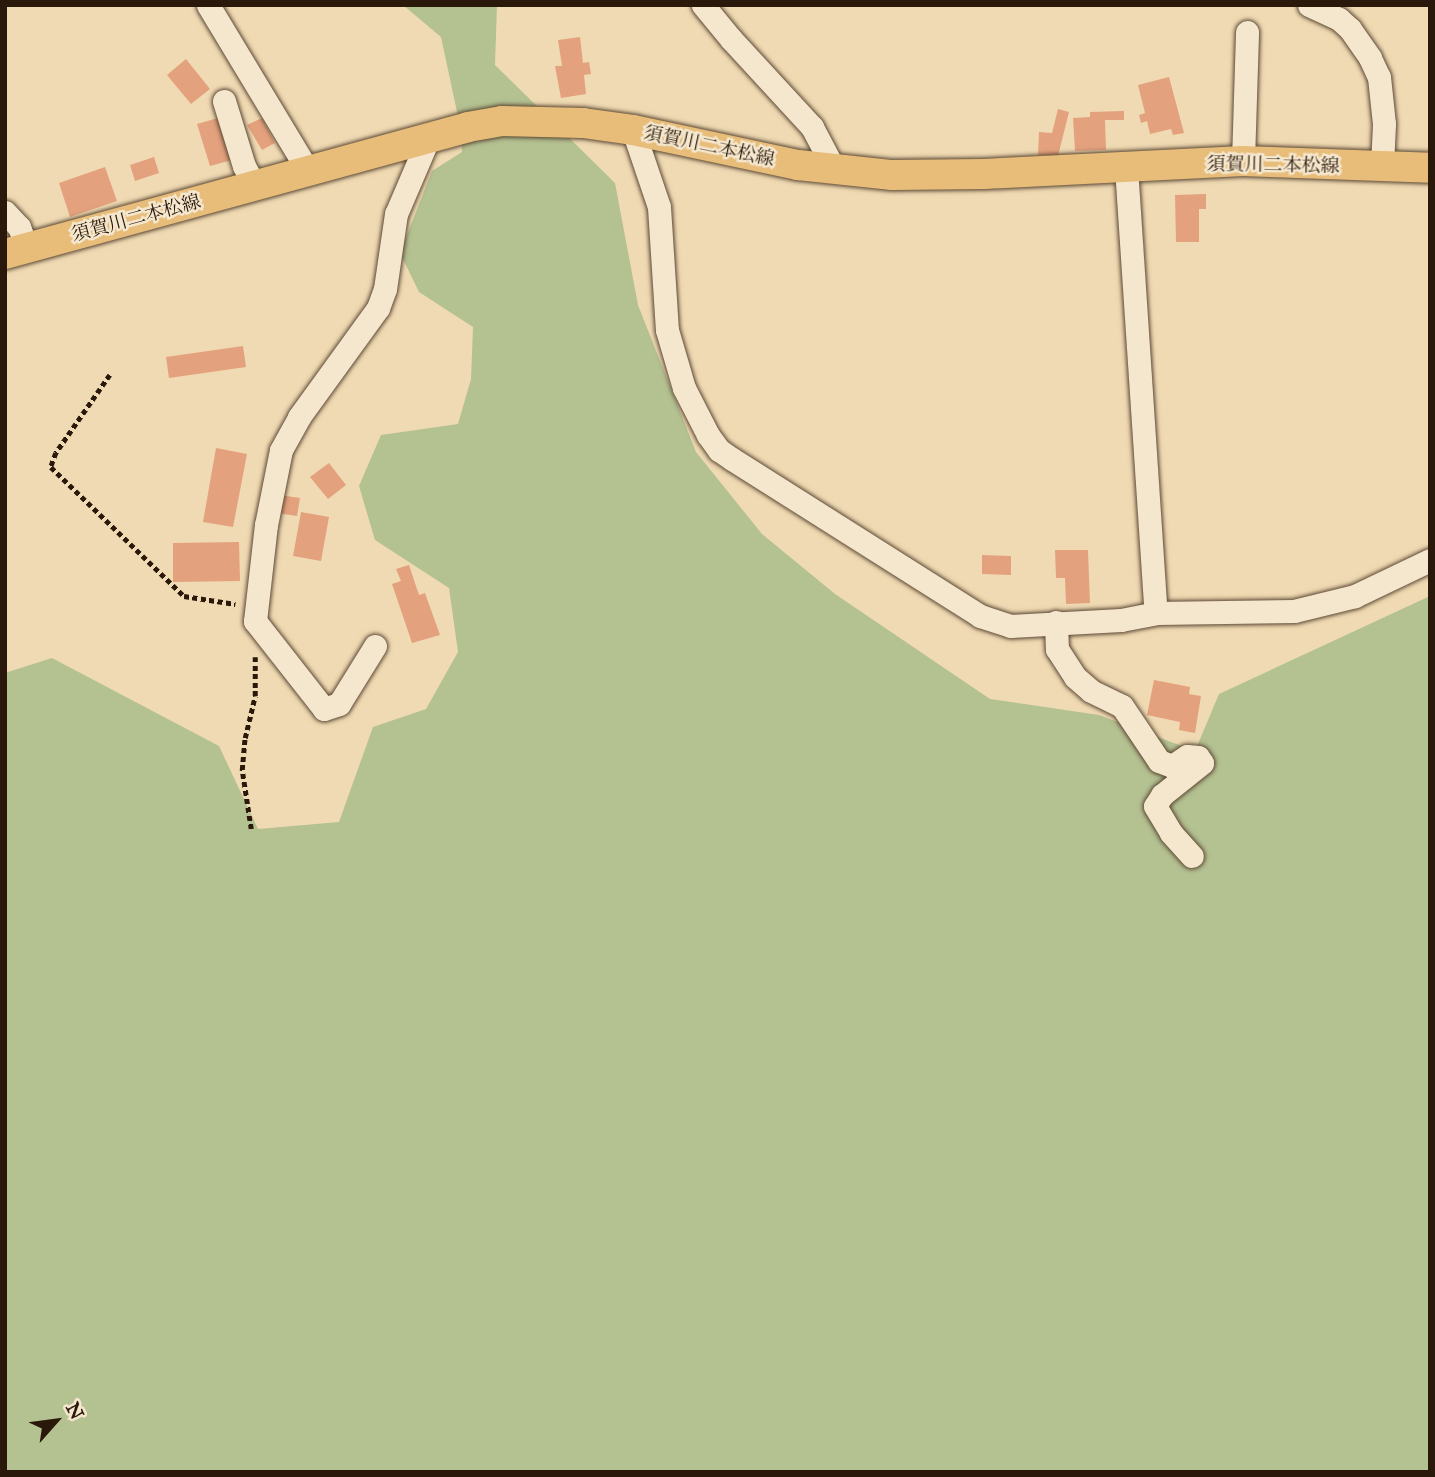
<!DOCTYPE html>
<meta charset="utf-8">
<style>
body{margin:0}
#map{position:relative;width:1435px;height:1477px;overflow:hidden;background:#f0dab3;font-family:"IM FELL Great Primer","Noto Serif JP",serif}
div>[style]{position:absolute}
.green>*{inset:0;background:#b4c191}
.building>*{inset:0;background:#e4a17d}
.path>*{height:4.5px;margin-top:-2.25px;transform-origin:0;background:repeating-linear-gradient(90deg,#2a190b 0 5px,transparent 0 8.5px)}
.roads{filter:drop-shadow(0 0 2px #5c4935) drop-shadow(0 0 2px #5c4935)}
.minor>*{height:23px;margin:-11.5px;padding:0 11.5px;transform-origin:11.5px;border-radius:11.5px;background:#f5e7ce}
.major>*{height:30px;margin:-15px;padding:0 15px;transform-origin:15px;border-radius:15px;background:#e8bd7a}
span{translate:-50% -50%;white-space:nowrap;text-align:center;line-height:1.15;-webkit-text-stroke:5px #f5e7ce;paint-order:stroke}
.street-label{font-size:19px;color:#2a190b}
.frame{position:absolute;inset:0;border:7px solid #2a190b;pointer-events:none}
.north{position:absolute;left:21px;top:1386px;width:70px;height:70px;-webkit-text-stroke:5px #f5e7ce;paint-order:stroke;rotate:62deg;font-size:19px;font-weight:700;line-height:28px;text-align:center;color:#2a190b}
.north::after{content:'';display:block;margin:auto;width:24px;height:32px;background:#2a190b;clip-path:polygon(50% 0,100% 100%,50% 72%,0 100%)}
</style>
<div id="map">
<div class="green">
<div style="clip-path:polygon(403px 5px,497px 5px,495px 65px,615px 183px,638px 305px,696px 452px,762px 534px,835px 594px,990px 699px,1099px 715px,1195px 751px,1219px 694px,1430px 596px,1430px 1472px,5px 1472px,5px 673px,52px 658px,219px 746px,258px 829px,339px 822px,373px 727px,426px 709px,458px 652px,449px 588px,375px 540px,359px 486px,381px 435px,458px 424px,471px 379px,473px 327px,419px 292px,400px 253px,432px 171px,462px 152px,460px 126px,441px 37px)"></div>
</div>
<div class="building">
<div style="clip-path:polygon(580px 37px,583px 63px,589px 62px,591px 74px,584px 75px,586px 94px,561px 98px,555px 66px,562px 66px,558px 40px)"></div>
<div style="clip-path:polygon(186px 59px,210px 89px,191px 104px,167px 75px)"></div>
<div style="clip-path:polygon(1169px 77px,1184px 133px,1173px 135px,1171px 129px,1150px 134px,1147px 121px,1141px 123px,1139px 115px,1145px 113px,1138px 85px)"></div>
<div style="clip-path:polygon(1058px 109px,1069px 112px,1058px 156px,1038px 155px,1039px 132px,1052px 133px)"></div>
<div style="clip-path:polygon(1124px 111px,1124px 120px,1105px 120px,1106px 150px,1075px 151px,1073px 118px,1090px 117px,1090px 112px)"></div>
<div style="clip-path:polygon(218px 118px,232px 160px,210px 166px,197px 124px)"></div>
<div style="clip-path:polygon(262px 118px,275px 143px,262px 150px,247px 125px)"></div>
<div style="clip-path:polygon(154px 157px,159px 173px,135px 181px,130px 165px)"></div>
<div style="clip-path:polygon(105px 167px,117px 201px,70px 217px,59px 183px)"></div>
<div style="clip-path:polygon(1206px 194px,1206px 209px,1199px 209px,1199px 242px,1176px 242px,1175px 195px)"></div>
<div style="clip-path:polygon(243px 346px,246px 367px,169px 378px,166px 357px)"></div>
<div style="clip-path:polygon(216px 448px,247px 454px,233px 527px,203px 522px)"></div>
<div style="clip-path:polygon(329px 463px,346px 485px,328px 499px,310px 477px)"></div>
<div style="clip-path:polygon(279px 495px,300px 498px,297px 516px,276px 513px)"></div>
<div style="clip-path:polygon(301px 512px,329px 517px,321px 561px,293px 556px)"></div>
<div style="clip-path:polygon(239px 542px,240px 581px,173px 582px,173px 543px)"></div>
<div style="clip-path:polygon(1055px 550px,1088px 550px,1090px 603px,1066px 604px,1065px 578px,1056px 578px)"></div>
<div style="clip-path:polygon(982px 555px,1011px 556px,1011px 575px,982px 574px)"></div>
<div style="clip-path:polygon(409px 565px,419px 595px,425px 593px,440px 635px,412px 643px,392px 584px,401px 581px,396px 569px)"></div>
<div style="clip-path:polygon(1154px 680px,1190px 687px,1189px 694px,1201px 696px,1195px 733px,1179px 730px,1180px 722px,1147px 715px)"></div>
</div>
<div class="path">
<div style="left:110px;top:375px;width:95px;rotate:124.7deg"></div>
<div style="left:56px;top:453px;width:15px;rotate:110deg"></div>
<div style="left:51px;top:467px;width:185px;rotate:44.1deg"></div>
<div style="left:184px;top:596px;width:52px;rotate:8.9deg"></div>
<div style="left:251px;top:829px;width:60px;rotate:-98.7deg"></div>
<div style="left:242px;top:770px;width:32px;rotate:-85deg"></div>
<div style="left:245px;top:738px;width:43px;rotate:-76.6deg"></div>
<div style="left:255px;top:696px;width:39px;rotate:-90deg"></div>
</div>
<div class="roads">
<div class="minor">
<div style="left:208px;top:5px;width:194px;rotate:58.9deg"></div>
<div style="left:703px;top:5px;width:44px;rotate:50.5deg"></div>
<div style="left:731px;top:39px;width:120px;rotate:47.4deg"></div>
<div style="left:812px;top:127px;width:45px;rotate:62.3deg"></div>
<div style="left:1309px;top:5px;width:33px;rotate:25deg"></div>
<div style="left:1339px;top:19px;width:15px;rotate:42deg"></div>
<div style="left:1350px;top:29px;width:35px;rotate:55deg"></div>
<div style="left:1370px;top:58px;width:21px;rotate:65deg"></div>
<div style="left:1379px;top:77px;width:47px;rotate:83.9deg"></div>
<div style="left:1384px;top:124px;width:43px;rotate:92.7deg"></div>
<div style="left:224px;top:101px;width:68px;rotate:72.9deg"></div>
<div style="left:244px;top:166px;width:23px;rotate:61deg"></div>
<div style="left:633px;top:130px;width:81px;rotate:71.3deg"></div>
<div style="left:659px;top:207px;width:123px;rotate:86.3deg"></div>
<div style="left:667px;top:330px;width:60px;rotate:73.7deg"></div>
<div style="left:684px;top:388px;width:53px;rotate:62.9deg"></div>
<div style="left:708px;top:435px;width:19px;rotate:54deg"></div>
<div style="left:719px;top:450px;width:16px;rotate:35deg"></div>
<div style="left:732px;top:459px;width:294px;rotate:32.3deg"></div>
<div style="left:980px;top:616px;width:32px;rotate:18deg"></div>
<div style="left:1010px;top:626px;width:111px;rotate:-3.1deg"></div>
<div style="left:1121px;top:620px;width:36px;rotate:-11deg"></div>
<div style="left:1156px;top:613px;width:138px;rotate:-0.8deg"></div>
<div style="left:1294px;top:611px;width:63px;rotate:-13.8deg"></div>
<div style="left:1355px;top:596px;width:83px;rotate:-25.6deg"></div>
<div style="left:1243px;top:161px;width:129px;rotate:-88.2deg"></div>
<div style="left:1126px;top:167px;width:447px;rotate:86.2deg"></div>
<div style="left:5px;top:212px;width:21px;rotate:47deg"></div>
<div style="left:19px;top:227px;width:22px;rotate:69deg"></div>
<div style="left:1056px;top:622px;width:27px;rotate:88deg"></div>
<div style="left:1057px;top:649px;width:33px;rotate:57deg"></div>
<div style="left:1075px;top:677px;width:21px;rotate:41deg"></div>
<div style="left:1091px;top:691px;width:34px;rotate:26deg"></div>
<div style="left:1122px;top:706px;width:66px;rotate:56.1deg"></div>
<div style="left:1159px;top:761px;width:14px;rotate:21deg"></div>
<div style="left:1172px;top:766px;width:18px;rotate:-34deg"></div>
<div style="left:1187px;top:756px;width:11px;rotate:5deg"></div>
<div style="left:1198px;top:757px;width:7px;rotate:56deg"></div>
<div style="left:1202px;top:763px;width:51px;rotate:141.3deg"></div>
<div style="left:1162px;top:795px;width:13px;rotate:122deg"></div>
<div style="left:1155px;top:806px;width:31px;rotate:59deg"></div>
<div style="left:1171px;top:833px;width:31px;rotate:48deg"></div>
<div style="left:375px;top:646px;width:68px;rotate:121.8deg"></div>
<div style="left:339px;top:704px;width:16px;rotate:162deg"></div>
<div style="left:324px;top:709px;width:112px;rotate:-128.1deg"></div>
<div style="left:255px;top:621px;width:97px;rotate:-83.5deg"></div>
<div style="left:266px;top:525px;width:76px;rotate:-78.7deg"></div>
<div style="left:281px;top:450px;width:38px;rotate:-61deg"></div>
<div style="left:299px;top:417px;width:135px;rotate:-54.1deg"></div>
<div style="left:378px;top:308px;width:20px;rotate:-70deg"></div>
<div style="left:385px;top:289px;width:76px;rotate:-81.7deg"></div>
<div style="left:396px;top:214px;width:84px;rotate:-66.8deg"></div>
</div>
<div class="major">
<div style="left:5px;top:254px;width:480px;rotate:-15.3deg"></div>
<div style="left:468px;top:127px;width:35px;rotate:-10deg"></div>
<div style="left:502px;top:121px;width:81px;rotate:1.4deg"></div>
<div style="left:583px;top:123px;width:50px;rotate:8deg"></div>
<div style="left:633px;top:130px;width:169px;rotate:12deg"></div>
<div style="left:798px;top:165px;width:95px;rotate:6.1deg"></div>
<div style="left:892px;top:175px;width:92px;rotate:-0.6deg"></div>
<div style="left:984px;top:174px;width:259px;rotate:-2.9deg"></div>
<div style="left:1243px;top:161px;width:187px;rotate:2.1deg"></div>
</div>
</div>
<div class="street-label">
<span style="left:709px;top:146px;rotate:12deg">須賀川二本松線</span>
<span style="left:1273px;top:165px;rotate:1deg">須賀川二本松線</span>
<span style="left:136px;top:218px;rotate:-15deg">須賀川二本松線</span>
</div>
<div class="frame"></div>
<div class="north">N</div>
</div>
